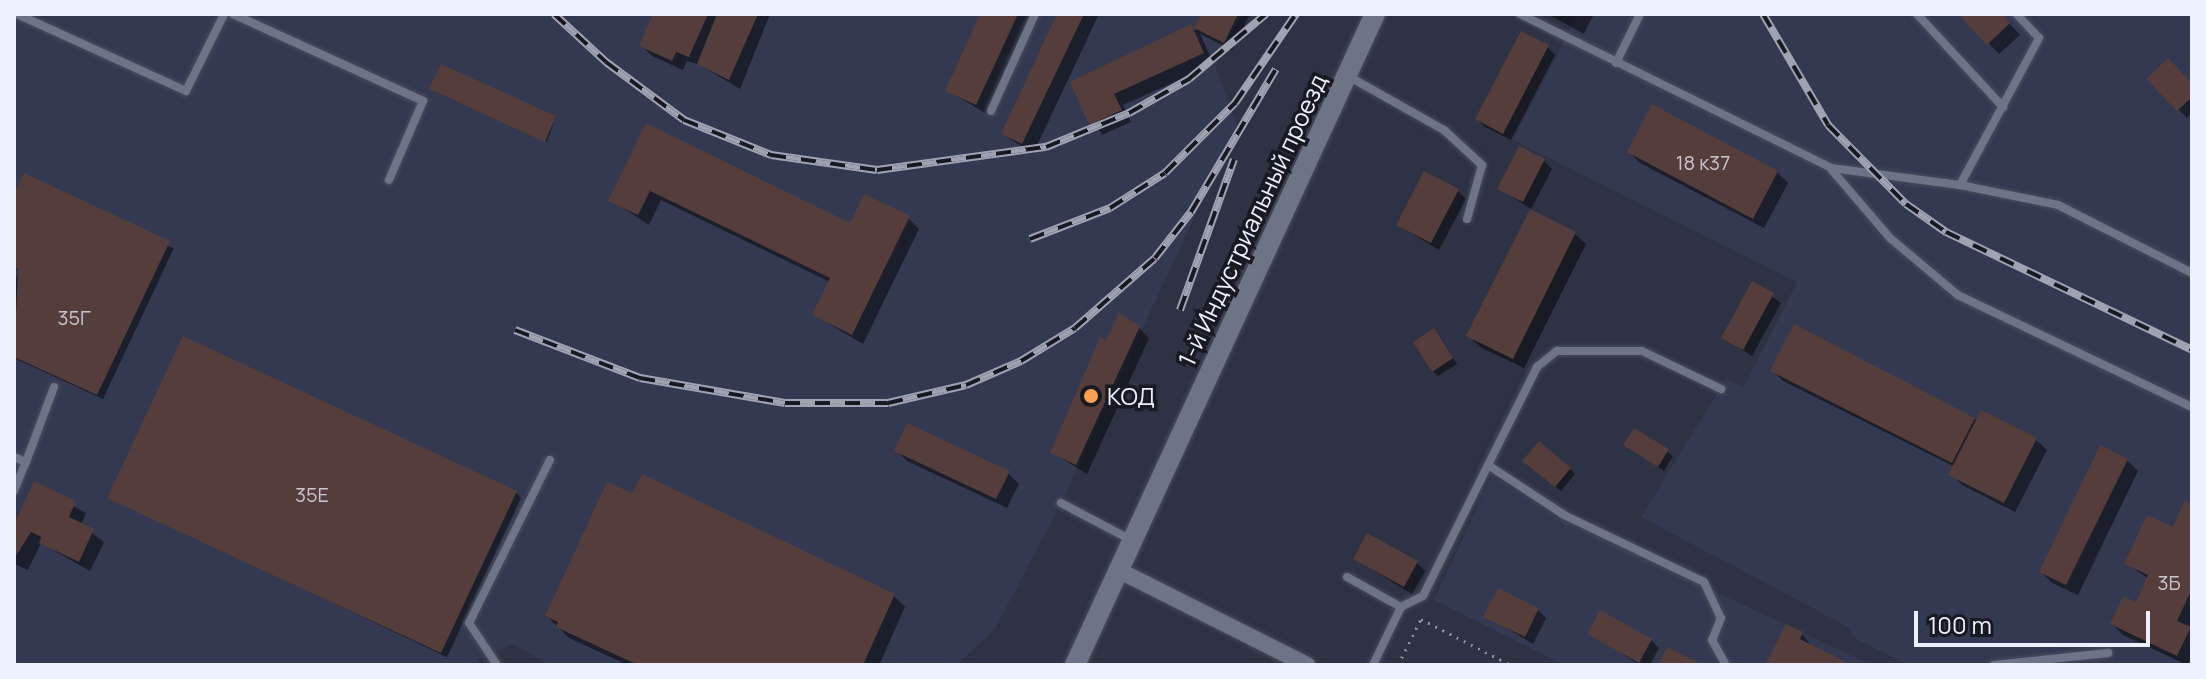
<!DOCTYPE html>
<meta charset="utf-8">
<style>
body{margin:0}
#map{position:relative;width:2206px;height:679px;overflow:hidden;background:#2d3244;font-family:Manrope,sans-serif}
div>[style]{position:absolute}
.built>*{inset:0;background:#333951}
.shadow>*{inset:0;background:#0007}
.building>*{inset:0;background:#543d3a}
.path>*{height:3px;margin-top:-1.5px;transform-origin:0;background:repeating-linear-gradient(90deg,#8b8f9e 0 2px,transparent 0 8px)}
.roads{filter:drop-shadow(0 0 2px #494d5d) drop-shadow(0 0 2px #494d5d)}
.service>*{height:8px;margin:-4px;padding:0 4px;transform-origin:4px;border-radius:4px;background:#6e7488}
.minor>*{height:16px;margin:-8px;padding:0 8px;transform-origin:8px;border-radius:8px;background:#6e7488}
.tertiary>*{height:20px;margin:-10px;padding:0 10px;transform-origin:10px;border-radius:10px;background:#6e7488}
.rail>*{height:8px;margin-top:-4px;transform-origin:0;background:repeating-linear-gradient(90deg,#181a22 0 15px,#9ea2b1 0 30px);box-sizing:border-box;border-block:2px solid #9ea2b1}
.dots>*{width:22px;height:22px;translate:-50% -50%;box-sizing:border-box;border:4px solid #181a22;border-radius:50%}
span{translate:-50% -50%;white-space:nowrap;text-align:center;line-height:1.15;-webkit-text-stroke:7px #181a22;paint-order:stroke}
.number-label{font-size:20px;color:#c7c4cc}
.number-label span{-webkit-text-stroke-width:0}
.street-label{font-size:24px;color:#edf1fd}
.poi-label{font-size:24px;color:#edf1fd}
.left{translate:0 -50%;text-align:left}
.frame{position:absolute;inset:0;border:16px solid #edf1fd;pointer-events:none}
.scale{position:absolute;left:1914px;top:611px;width:236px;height:36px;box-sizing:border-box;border:4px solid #edf1fd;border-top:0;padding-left:10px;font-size:24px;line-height:28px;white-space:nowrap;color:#edf1fd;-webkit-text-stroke:6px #181a22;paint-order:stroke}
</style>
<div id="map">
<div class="built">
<div style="clip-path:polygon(14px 14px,1242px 14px,1215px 65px,1237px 126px,1061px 503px,995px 629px,957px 665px,551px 665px,512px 644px,478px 660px,480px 665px,14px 665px)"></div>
<div style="clip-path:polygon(1578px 14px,2192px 14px,2192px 665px,1908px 665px,1854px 638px,1848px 627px,1641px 517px,1726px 379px,1744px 387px,1797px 282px,1513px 140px)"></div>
<div style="clip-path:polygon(1492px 476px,1555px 517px,1872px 665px,1564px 665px,1434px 600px)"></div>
</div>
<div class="shadow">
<div style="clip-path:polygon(655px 14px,770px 14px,740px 89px,700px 65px,687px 61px,683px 70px,652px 56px,641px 45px)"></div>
<div style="clip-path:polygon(982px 14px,1033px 14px,987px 114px,947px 90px)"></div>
<div style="clip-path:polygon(1060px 14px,1099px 14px,1033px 154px,1003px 134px)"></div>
<div style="clip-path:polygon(1203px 14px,1250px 14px,1232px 50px,1200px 34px,1214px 64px,1123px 105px,1131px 122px,1102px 135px,1072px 83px,1190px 26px,1195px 31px)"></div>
<div style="clip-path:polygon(1548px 14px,1594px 14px,1584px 34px)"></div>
<div style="clip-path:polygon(1961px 14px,2000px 14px,2020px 35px,1999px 54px)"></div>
<div style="clip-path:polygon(1547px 47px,1555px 55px,1511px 140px,1485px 127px,1477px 119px)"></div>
<div style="clip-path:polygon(442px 67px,555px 118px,547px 142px,433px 91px)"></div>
<div style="clip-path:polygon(2149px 79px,2192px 86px,2192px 112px,2187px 118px)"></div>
<div style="clip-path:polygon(647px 126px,851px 225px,908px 218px,919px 229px,863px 344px,814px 315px,830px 282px,661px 200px,649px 225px,611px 200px)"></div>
<div style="clip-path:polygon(1629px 152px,1777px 172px,1788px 183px,1764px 228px,1640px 163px)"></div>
<div style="clip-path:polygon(1544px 161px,1552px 169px,1531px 209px,1499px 188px)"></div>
<div style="clip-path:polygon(1458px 191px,1466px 199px,1439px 250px,1398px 225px)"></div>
<div style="clip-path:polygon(14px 198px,174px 248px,103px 399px,14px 358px,14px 283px,20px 270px,14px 268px)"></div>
<div style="clip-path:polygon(1575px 234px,1586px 244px,1524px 368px,1480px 347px,1469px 336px)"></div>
<div style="clip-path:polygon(1753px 284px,1781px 303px,1752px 356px,1724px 338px)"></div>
<div style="clip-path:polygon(1138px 327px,1149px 338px,1087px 474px,1052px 452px,1107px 342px)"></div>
<div style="clip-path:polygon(1434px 331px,1457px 364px,1438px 376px,1433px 371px)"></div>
<div style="clip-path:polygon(1772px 370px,1974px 419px,2036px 440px,2047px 450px,2015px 512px,1962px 485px,1951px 474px,1955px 467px,1783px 381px)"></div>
<div style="clip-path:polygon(1635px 430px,1673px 456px,1664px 471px,1626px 445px)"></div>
<div style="clip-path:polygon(896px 450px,1008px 473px,1019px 484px,1007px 508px,907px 461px)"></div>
<div style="clip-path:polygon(2127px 460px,2138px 471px,2078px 595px,2052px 583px,2041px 572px)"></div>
<div style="clip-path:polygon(1530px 466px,1570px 469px,1575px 474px,1561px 491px)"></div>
<div style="clip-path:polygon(35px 484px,86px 513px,81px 525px,104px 542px,90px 571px,41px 543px,28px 570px,14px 564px,14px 523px)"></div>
<div style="clip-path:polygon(516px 493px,521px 498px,447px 657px,110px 497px)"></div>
<div style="clip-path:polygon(2192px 506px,2192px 658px,2187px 665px,2123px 635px,2112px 624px,2137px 605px,2149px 579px,2126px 563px,2174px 529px)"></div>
<div style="clip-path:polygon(1355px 559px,1417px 563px,1425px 571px,1412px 594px)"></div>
<div style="clip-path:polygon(894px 596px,905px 607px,879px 665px,628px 665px,569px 638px,547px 616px)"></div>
<div style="clip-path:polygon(1538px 610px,1546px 618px,1533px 644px,1486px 616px)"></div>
<div style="clip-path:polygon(1589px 633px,1651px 640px,1659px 648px,1650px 665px,1640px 665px)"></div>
<div style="clip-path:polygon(1802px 634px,1812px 647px,1848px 665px,1767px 665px)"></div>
</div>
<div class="building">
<div style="clip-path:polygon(653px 14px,708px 14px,689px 57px,676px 52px,672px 61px,639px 46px)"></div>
<div style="clip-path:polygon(717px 14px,758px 14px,729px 80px,697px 64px)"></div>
<div style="clip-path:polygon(980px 14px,1018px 14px,976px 105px,945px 91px)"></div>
<div style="clip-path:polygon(1057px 14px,1084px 14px,1022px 144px,1001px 134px)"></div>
<div style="clip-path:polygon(1201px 14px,1238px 14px,1224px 43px,1194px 28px)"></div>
<div style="clip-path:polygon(1958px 14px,2002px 14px,2010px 23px,1987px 45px)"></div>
<div style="clip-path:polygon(1191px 24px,1204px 53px,1114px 94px,1122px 110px,1089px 125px,1070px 82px)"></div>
<div style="clip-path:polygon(1521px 31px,1549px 45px,1503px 134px,1475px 119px)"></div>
<div style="clip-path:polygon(2168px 58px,2192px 83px,2192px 97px,2177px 111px,2146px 79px)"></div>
<div style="clip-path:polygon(441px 64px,556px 116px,545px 142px,429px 89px)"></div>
<div style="clip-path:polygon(1652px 104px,1778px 171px,1753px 219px,1627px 152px)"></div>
<div style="clip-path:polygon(646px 123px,850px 223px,864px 194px,910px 216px,852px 335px,812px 315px,830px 278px,650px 191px,638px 215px,608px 201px)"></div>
<div style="clip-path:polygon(1519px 146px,1545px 159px,1523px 202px,1497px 189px)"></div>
<div style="clip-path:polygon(1424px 171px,1459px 189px,1431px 243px,1396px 225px)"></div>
<div style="clip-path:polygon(24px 173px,170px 241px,97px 395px,14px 357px,18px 269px,14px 267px,14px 193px)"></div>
<div style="clip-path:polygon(1530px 209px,1576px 232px,1513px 359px,1466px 336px)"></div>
<div style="clip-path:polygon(1752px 281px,1774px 293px,1743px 350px,1721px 338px)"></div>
<div style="clip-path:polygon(1119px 313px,1140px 326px,1076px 465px,1050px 453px,1100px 337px,1106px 340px)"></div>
<div style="clip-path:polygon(1794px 324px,1975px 418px,1952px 463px,1770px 371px)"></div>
<div style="clip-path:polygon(1434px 328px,1453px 358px,1432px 372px,1413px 342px)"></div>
<div style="clip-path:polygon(183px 336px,517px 491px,441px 653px,107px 498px)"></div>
<div style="clip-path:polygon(1981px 410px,2037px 438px,2004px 503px,1948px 475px)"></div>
<div style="clip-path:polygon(907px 423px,1010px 471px,996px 499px,894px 451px)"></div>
<div style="clip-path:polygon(1634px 428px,1669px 449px,1658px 467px,1623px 445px)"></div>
<div style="clip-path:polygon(1539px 441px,1571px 468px,1555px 487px,1522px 461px)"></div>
<div style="clip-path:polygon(2100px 445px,2128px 459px,2066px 585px,2039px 572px)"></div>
<div style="clip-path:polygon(642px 474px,895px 594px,863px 665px,638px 665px,556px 627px,558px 622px,545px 616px,607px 482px,632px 493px)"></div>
<div style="clip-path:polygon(34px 481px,76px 501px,69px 517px,94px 529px,79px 562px,39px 543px,41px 537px,31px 532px,14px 559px,14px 524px)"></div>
<div style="clip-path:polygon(2185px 500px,2192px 504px,2192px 589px,2177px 621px,2191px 627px,2177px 656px,2110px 624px,2123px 596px,2136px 602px,2148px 575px,2124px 564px,2147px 515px,2173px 527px)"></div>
<div style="clip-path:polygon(1367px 533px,1418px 561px,1404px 587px,1353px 559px)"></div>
<div style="clip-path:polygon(1498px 588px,1539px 608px,1525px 637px,1483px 617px)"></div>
<div style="clip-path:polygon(1600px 610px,1652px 639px,1639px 663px,1587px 634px)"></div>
<div style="clip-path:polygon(1786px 624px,1803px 632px,1800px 639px,1852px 665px,1765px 665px)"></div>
<div style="clip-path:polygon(1667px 647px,1703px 665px,1658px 665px)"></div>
</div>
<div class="path">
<div style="left:1398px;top:665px;width:51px;rotate:-63.4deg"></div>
<div style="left:1421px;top:619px;width:101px;rotate:27.1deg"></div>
</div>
<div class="roads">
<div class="service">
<div style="left:17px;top:14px;width:186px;rotate:24.5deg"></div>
<div style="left:186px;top:91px;width:86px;rotate:-63.7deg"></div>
<div style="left:233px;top:14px;width:209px;rotate:24.6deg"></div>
<div style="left:423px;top:101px;width:86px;rotate:113.3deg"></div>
<div style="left:1520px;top:14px;width:347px;rotate:26.3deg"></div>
<div style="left:1831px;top:168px;width:130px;rotate:7.5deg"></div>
<div style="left:1960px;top:185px;width:100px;rotate:11.5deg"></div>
<div style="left:2058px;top:205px;width:150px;rotate:26.9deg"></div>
<div style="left:1917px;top:14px;width:127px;rotate:47.2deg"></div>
<div style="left:1616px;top:63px;width:55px;rotate:-63.9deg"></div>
<div style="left:1348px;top:76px;width:110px;rotate:29.4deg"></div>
<div style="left:1444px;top:130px;width:52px;rotate:42.6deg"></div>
<div style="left:1482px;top:165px;width:56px;rotate:105.5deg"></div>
<div style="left:991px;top:111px;width:107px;rotate:-65.6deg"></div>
<div style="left:1831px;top:169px;width:91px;rotate:49.5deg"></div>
<div style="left:1890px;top:238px;width:89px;rotate:40deg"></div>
<div style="left:1958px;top:295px;width:259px;rotate:25.6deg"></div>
<div style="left:1960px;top:185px;width:167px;rotate:-61.7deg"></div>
<div style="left:2039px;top:38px;width:33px;rotate:-133deg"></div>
<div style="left:14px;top:457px;width:13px;rotate:23deg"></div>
<div style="left:26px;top:462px;width:80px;rotate:-69.5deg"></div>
<div style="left:1488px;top:465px;width:110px;rotate:-63.4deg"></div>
<div style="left:1537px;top:367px;width:26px;rotate:-39deg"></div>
<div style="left:1557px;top:351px;width:85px"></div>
<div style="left:1642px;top:351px;width:88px;rotate:25.7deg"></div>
<div style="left:14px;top:491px;width:31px;rotate:-68deg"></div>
<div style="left:1061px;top:503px;width:79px;rotate:27.9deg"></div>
<div style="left:1347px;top:577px;width:62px;rotate:29.1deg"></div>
<div style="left:1401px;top:607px;width:64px;rotate:115.8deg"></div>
<div style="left:1401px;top:607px;width:25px;rotate:-27deg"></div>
<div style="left:1423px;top:596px;width:146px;rotate:-63.6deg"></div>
<div style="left:1488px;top:465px;width:91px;rotate:33.3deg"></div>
<div style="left:1564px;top:515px;width:155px;rotate:25.6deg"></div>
<div style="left:1704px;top:582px;width:40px;rotate:65deg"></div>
<div style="left:1721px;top:618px;width:24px;rotate:112deg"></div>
<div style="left:1712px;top:640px;width:29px;rotate:61deg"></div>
<div style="left:497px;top:665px;width:50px;rotate:-123.7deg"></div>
<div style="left:469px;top:623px;width:182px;rotate:-63.6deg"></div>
<div style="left:1994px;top:665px;width:115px;rotate:-6deg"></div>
</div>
<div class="minor">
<div style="left:1118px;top:570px;width:212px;rotate:26.7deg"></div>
</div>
<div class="tertiary">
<div style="left:1075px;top:665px;width:717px;rotate:-65.26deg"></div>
</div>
</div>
<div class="rail">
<div style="left:554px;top:14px;width:71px;rotate:42.7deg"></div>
<div style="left:606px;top:62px;width:97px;rotate:36.6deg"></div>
<div style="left:684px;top:120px;width:94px;rotate:21.9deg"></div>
<div style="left:771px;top:155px;width:107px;rotate:8.1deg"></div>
<div style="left:877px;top:170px;width:171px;rotate:-7.8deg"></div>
<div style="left:1046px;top:147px;width:90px;rotate:-22.3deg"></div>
<div style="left:1129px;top:113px;width:69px;rotate:-29.5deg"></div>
<div style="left:1189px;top:79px;width:101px;rotate:-40.2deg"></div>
<div style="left:1763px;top:14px;width:129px;rotate:59.6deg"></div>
<div style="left:1828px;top:125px;width:111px;rotate:45.4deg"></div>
<div style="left:1906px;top:204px;width:49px;rotate:35deg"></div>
<div style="left:1946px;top:232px;width:273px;rotate:25.6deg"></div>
<div style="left:1030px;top:239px;width:86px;rotate:-21.2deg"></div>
<div style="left:1110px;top:208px;width:65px;rotate:-32.5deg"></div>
<div style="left:1165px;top:173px;width:99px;rotate:-45deg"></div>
<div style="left:1235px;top:103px;width:108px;rotate:-55.6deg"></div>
<div style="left:1180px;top:310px;width:160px;rotate:-70.3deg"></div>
<div style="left:515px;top:330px;width:134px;rotate:21deg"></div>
<div style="left:640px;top:378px;width:147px;rotate:9.8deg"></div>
<div style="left:785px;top:403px;width:103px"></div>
<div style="left:888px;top:403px;width:80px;rotate:-13deg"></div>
<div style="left:966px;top:385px;width:60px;rotate:-23.6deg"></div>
<div style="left:1021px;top:361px;width:63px;rotate:-31.4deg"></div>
<div style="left:1075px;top:328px;width:106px;rotate:-41.2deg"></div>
<div style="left:1155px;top:258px;width:58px;rotate:-52deg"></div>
<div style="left:1191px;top:212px;width:166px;rotate:-59.3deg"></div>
</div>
<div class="dots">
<div style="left:1091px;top:396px;background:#fa9f4f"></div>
</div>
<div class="number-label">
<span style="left:1703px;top:162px">18 к37</span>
<span style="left:74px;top:317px">35Г</span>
<span style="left:312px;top:494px">35Е</span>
<span style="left:2169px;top:582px">3Б</span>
</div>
<div class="street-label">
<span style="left:1252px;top:220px;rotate:-65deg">1-й Индустриальный проезд</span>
</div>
<div class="poi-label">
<span class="left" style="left:1107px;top:396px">КОД</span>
</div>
<div class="frame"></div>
<div class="scale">100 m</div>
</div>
